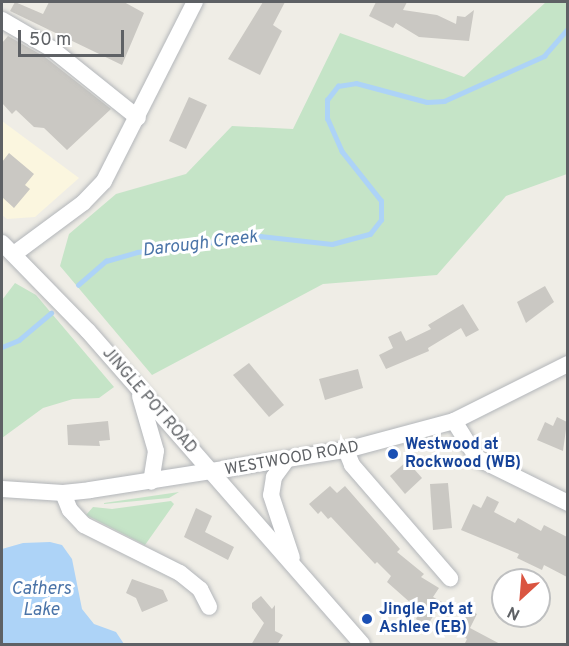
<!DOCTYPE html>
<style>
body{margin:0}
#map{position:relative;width:569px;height:646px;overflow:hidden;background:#efede6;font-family:Overpass,sans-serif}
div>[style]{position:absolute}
.commercial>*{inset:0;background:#fbf6df}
.green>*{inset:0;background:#c5e4c7}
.water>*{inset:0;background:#add3f7}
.stream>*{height:4.5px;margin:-2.25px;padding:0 2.25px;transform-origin:2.25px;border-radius:2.25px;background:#add3f7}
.building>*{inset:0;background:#cac8c3}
.roads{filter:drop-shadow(0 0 2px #b3b6ba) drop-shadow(0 0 2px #b3b6ba)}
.minor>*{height:16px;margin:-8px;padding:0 8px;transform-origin:8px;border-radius:8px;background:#fff}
.dots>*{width:16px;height:16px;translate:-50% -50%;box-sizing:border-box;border:3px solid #fff;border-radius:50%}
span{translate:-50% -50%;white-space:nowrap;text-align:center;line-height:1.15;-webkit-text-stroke:6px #fff;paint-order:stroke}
.street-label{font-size:16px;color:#5e6165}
.transit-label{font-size:16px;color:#164399;font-weight:700}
.left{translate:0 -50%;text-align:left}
.water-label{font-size:18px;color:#4b74a8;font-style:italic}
.frame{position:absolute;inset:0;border:3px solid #5e6165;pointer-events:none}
.north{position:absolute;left:491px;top:568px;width:60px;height:60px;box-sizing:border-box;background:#fff;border:2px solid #bfc0c1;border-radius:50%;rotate:206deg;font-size:16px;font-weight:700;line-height:24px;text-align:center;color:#5e6165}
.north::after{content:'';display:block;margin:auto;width:21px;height:27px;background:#da5541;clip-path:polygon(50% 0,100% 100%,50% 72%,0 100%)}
.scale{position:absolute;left:18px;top:30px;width:106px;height:27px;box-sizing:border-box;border:3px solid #5e6165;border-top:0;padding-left:8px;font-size:18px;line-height:21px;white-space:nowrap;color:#5e6165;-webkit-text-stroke:4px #fff;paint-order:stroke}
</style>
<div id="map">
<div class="commercial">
<div style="clip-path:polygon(2px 121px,79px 178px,35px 217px,7px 219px,2px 215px)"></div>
</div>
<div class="green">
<div style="clip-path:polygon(546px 2px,567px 2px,567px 174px,506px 196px,437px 275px,323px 284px,152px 375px,60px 266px,69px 234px,116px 194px,186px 174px,232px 126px,293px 129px,340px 33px,464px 77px)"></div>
<div style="clip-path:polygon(15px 283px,36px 295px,114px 387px,99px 398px,73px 399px,43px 408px,2px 438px,2px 300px)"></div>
<div style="clip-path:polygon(179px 492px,169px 498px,104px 504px,104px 503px)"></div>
<div style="clip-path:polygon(171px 501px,174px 504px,145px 545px,86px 515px,93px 507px,112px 509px)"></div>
</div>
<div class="water">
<div style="clip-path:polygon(50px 542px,62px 545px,72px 559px,82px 609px,94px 624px,116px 632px,124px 644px,2px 644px,2px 549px,23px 543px)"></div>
</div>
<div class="stream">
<div style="left:78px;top:285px;width:37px;rotate:-41deg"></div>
<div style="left:106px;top:261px;width:32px;rotate:-16deg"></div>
<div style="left:137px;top:252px;width:124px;rotate:-7.4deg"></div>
<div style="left:260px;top:236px;width:72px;rotate:6.3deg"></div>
<div style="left:332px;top:244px;width:39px;rotate:-15deg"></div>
<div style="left:370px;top:234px;width:18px;rotate:-52deg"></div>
<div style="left:381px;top:220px;width:19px;rotate:-90deg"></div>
<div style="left:381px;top:201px;width:63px;rotate:-128.5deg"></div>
<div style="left:342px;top:152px;width:36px;rotate:-114deg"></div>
<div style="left:327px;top:119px;width:19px;rotate:-90deg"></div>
<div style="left:327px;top:100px;width:18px;rotate:-52deg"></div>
<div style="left:338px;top:86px;width:18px;rotate:-9deg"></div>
<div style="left:356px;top:83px;width:73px;rotate:15deg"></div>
<div style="left:427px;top:102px;width:17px;rotate:-3deg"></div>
<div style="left:444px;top:101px;width:110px;rotate:-24.2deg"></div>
<div style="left:544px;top:56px;width:37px;rotate:-49deg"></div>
<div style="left:2px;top:347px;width:18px;rotate:-22deg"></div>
<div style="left:19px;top:340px;width:42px;rotate:-40.2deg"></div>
</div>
<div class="building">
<div style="clip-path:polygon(15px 2px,43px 14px,49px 2px,124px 2px,144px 13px,122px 65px,10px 11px)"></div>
<div style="clip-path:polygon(263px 2px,285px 2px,273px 25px,282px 31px,260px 75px,228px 59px)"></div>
<div style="clip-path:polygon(376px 2px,407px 2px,403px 10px,437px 15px,456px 24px,457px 16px,465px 17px,474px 10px,469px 41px,419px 37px,396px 23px,393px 28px,369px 16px)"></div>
<div style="clip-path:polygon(8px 36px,45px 57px,111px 109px,67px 150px,44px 128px,34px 127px,16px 110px,12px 114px,2px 103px,2px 43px)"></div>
<div style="clip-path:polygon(189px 97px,207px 105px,186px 149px,169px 141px)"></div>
<div style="clip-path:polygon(9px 153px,34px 174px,25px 185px,30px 189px,14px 208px,2px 197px,2px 162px)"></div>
<div style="clip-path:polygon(545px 286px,554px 302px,526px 323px,517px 302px)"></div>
<div style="clip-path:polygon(463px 304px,479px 330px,466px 337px,461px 328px,428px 348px,429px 351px,386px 369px,379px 355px,393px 348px,388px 337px,401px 331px,406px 341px,431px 329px,428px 325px)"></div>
<div style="clip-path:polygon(249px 363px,284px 405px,269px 417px,233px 375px)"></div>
<div style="clip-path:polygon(358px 369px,363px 388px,325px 400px,319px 379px)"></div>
<div style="clip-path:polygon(557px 417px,567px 422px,563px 451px,537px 440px,545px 422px,553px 426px)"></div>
<div style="clip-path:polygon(108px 421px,110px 440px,99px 441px,100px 446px,68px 445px,67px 425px)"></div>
<div style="clip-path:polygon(407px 461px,422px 478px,405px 494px,390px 476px)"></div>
<div style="clip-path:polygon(448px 483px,452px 528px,433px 530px,430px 484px)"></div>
<div style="clip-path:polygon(330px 486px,337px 493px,345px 486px,400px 549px,397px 552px,424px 574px,421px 577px,439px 588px,433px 597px,442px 602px,427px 626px,416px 619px,418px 615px,409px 610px,413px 605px,387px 582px,391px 576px,377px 562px,375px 564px,331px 517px,328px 519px,321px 511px,318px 514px,309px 504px)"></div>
<div style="clip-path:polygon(487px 496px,499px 502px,494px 512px,515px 523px,518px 518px,541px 531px,544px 525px,567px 537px,567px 577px,544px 565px,542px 570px,517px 558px,519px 554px,461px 530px,473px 504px,481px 508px)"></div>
<div style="clip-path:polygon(196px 508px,212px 516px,205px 532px,234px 547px,228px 560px,184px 537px)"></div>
<div style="clip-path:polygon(132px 579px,163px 590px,168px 601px,142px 612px,136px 598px,126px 593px)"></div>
<div style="clip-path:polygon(261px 596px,272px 609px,275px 605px,275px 631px,283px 635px,277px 645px,251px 645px,264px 623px,252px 608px,252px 603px)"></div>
<div style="clip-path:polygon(465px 608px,477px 614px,470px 628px,502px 645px,464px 645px,467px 639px,453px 631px)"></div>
</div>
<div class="roads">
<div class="minor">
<div style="left:2px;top:20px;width:58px;rotate:30.1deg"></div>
<div style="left:52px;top:49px;width:110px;rotate:38.7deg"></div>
<div style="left:2px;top:243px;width:123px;rotate:45.7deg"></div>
<div style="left:88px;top:331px;width:416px;rotate:48.8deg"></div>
<div style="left:14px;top:254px;width:86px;rotate:-36.5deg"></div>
<div style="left:83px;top:203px;width:30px;rotate:-46deg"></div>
<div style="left:104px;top:181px;width:201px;rotate:-63.1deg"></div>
<div style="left:140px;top:396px;width:57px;rotate:73.8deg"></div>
<div style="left:156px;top:451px;width:31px;rotate:99deg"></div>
<div style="left:454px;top:421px;width:44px;rotate:58.1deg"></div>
<div style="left:477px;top:458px;width:102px;rotate:26.3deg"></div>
<div style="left:346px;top:450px;width:16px;rotate:68deg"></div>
<div style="left:352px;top:465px;width:150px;rotate:49.1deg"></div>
<div style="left:285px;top:462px;width:19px;rotate:126deg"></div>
<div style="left:274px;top:477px;width:18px;rotate:99deg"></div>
<div style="left:271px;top:495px;width:66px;rotate:71.6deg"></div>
<div style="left:2px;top:489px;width:61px;rotate:3.8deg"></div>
<div style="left:63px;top:493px;width:27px;rotate:-6deg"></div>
<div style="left:90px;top:490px;width:259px;rotate:-8.9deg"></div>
<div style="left:346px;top:450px;width:112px;rotate:-15deg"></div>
<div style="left:454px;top:421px;width:127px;rotate:-26.6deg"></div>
<div style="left:63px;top:493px;width:18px;rotate:68deg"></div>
<div style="left:70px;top:510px;width:21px;rotate:47deg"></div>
<div style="left:84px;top:525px;width:107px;rotate:26.6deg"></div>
<div style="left:180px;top:573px;width:26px;rotate:39deg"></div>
<div style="left:200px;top:589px;width:20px;rotate:63deg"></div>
</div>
</div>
<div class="dots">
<div style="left:393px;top:454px;background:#1a4fb4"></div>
<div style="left:367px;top:619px;background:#1a4fb4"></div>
</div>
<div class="street-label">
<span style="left:149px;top:401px;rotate:49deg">JINGLE POT ROAD</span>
<span style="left:292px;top:459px;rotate:-10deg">WESTWOOD ROAD</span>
</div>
<div class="transit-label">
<span class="left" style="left:405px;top:454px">Westwood at<br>Rockwood (WB)</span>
<span class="left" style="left:379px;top:619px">Jingle Pot at<br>Ashlee (EB)</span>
</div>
<div class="water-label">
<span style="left:200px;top:245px;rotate:-7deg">Darough Creek</span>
<span style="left:41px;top:601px">Cathers<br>Lake</span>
</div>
<div class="frame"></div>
<div class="north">N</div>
<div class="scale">50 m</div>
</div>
